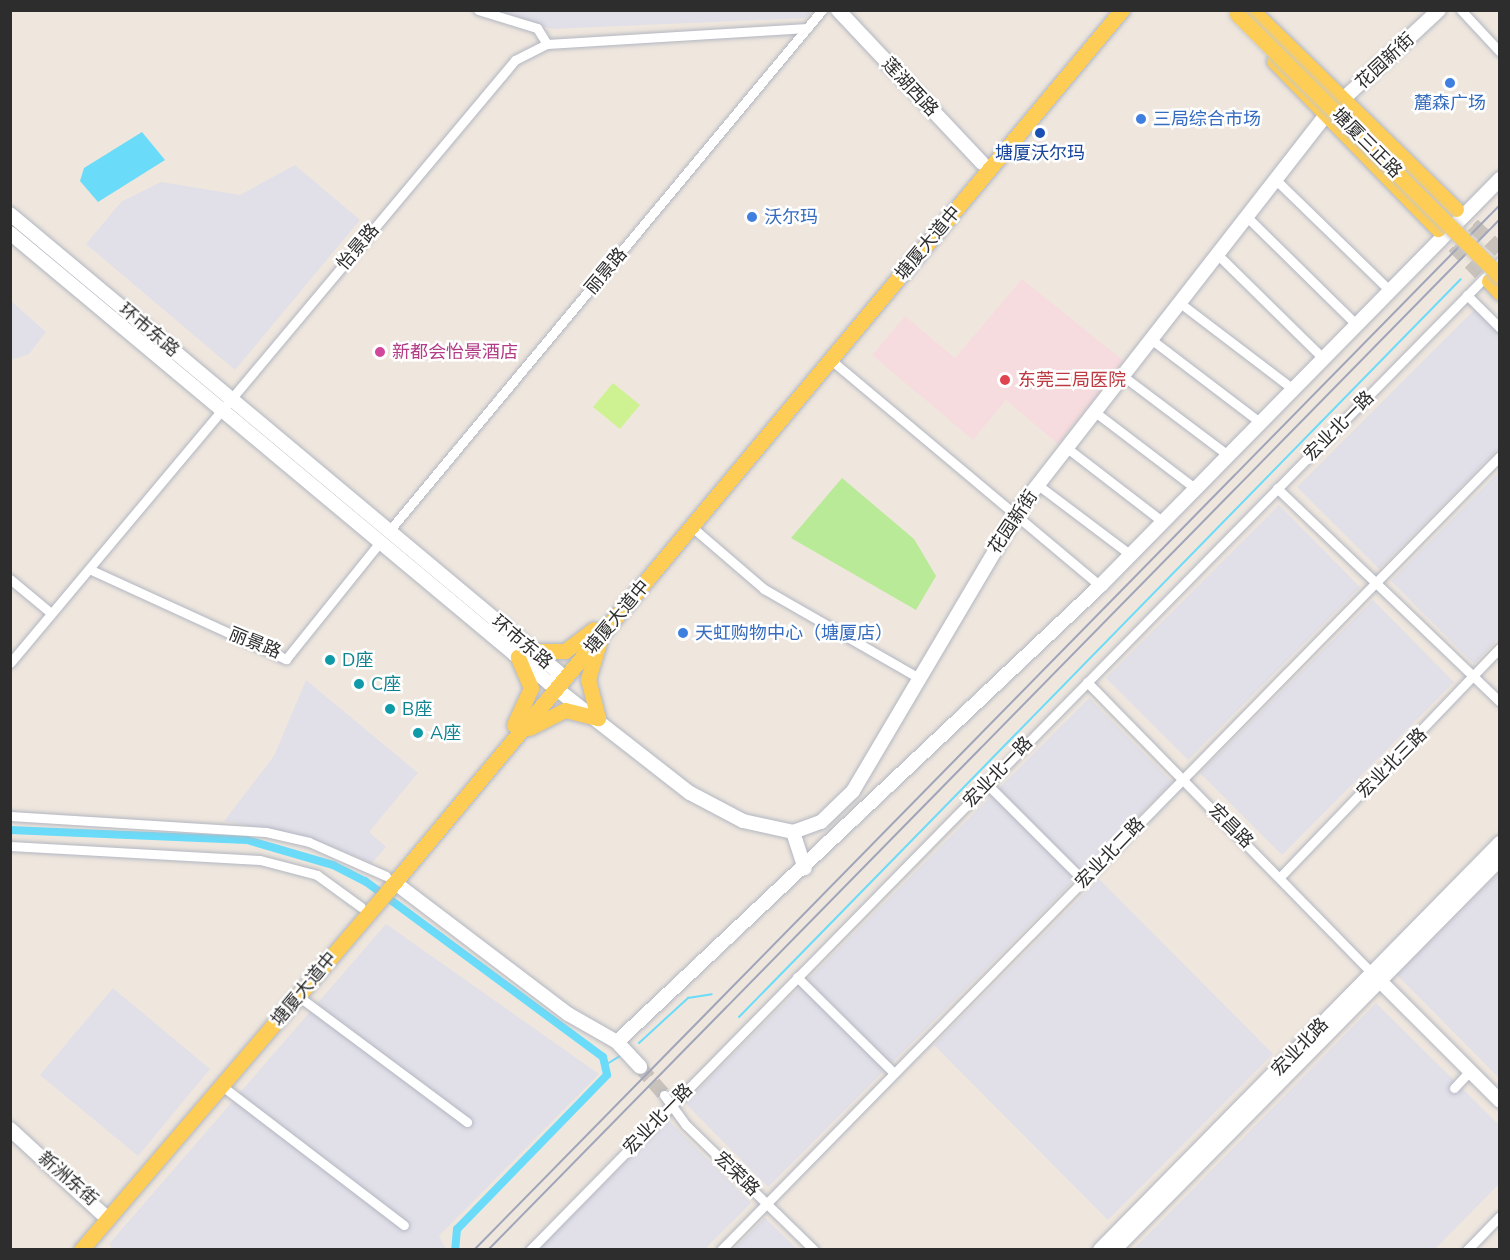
<!DOCTYPE html>
<meta charset="utf-8">
<style>
body{margin:0}
#map{position:relative;width:1510px;height:1260px;overflow:hidden;background:#efe7de;font-family:"Nunito Sans","Noto Sans SC",sans-serif}
div>[style]{position:absolute}
.industrial>*{inset:0;background:#e1dfe8}
.medical>*{inset:0;background:#f6dcde}
.green>*{inset:0;background:#b8ea97}
.pitch>*{inset:0;background:#cef292}
.water>*{inset:0;background:#6adbf9}
.stream>*{height:2px;margin:-1px;padding:0 1px;transform-origin:1px;border-radius:1px;background:#6adbf9}
.canal>*{height:8px;margin:-4px;padding:0 4px;transform-origin:4px;border-radius:4px;background:#6adbf9}
.secondary-tunnel>*{height:14px;margin-top:-7px;transform-origin:0;background:repeating-linear-gradient(90deg,#c8c2bb 0 14px,transparent 0 21px)}
.primary-tunnel>*{height:15px;margin-top:-7.5px;transform-origin:0;background:repeating-linear-gradient(90deg,#c8c2bb 0 15px,transparent 0 23px)}
.roads{filter:drop-shadow(0 0 2px #b2b6c1) drop-shadow(0 0 2px #b2b6c1)}
.street>*{height:9px;margin:-4.5px;padding:0 4.5px;transform-origin:4.5px;border-radius:4.5px;background:#fff}
.secondary>*{height:14px;margin:-7px;padding:0 7px;transform-origin:7px;border-radius:7px;background:#fff}
.primary>*{height:15px;margin:-7.5px;padding:0 7.5px;transform-origin:7.5px;border-radius:7.5px;background:#fdcd56}
.rail>*{height:2px;margin:-1px;padding:0 1px;transform-origin:1px;border-radius:1px;background:#a0a5b9}
.bridges{filter:drop-shadow(0 0 2px #c8c8c8) drop-shadow(0 0 2px #c8c8c8)}
.primary-bridge>*{height:15px;margin:-7.5px;padding:0 7.5px;transform-origin:7.5px;border-radius:7.5px;background:#fdcd56}
.dots>*{width:16px;height:16px;translate:-50% -50%;box-sizing:border-box;border:3px solid #fff;border-radius:50%}
span{translate:-50% -50%;white-space:nowrap;text-align:center;line-height:1.15;-webkit-text-stroke:5px #fff;paint-order:stroke}
.street-label{font-size:18px;color:#2d2d2d}
.shop-label{font-size:18px;color:#366cbe}
.left{translate:0 -50%;text-align:left}
.transit-label{font-size:18px;color:#164399}
.hotel-label{font-size:18px;color:#b23c85}
.health-label{font-size:18px;color:#be3a42}
.culture-label{font-size:18px;color:#0d838f}
.frame{position:absolute;inset:0;border:12px solid #2d2d2d;pointer-events:none}
</style>
<div id="map">
<div class="industrial">
<div style="clip-path:polygon(493px 11px,813px 11px,805px 18px,553px 29px)"></div>
<div style="clip-path:polygon(295px 165px,360px 220px,235px 370px,86px 244px,121px 202px,161px 182px,240px 195px)"></div>
<div style="clip-path:polygon(11px 301px,46px 332px,29px 354px,11px 360px)"></div>
<div style="clip-path:polygon(1475px 309px,1499px 334px,1499px 448px,1379px 569px,1297px 487px)"></div>
<div style="clip-path:polygon(1499px 472px,1499px 638px,1474px 664px,1391px 581px)"></div>
<div style="clip-path:polygon(1279px 505px,1360px 587px,1188px 760px,1106px 678px)"></div>
<div style="clip-path:polygon(1373px 600px,1454px 682px,1282px 855px,1200px 773px)"></div>
<div style="clip-path:polygon(306px 680px,418px 773px,369px 832px,386px 847px,372px 863px,310px 838px,224px 821px,274px 756px)"></div>
<div style="clip-path:polygon(1089px 698px,1172px 782px,768px 1187px,685px 1103px)"></div>
<div style="clip-path:polygon(1499px 873px,1499px 1078px,1397px 975px)"></div>
<div style="clip-path:polygon(1099px 879px,1273px 1054px,1108px 1220px,934px 1045px)"></div>
<div style="clip-path:polygon(386px 924px,599px 1074px,439px 1236px,446px 1249px,113px 1250px,109px 1244px)"></div>
<div style="clip-path:polygon(113px 988px,210px 1069px,138px 1156px,40px 1075px)"></div>
<div style="clip-path:polygon(1376px 1003px,1499px 1125px,1499px 1184px,1435px 1249px,1133px 1250px)"></div>
<div style="clip-path:polygon(668px 1120px,751px 1203px,705px 1249px,539px 1249px)"></div>
<div style="clip-path:polygon(765px 1218px,797px 1249px,734px 1249px)"></div>
</div>
<div class="medical">
<div style="clip-path:polygon(1022px 279px,1124px 361px,1058px 444px,1006px 400px,973px 440px,872px 355px,905px 316px,955px 358px)"></div>
</div>
<div class="green">
<div style="clip-path:polygon(842px 478px,914px 539px,936px 576px,916px 610px,791px 538px)"></div>
</div>
<div class="pitch">
<div style="clip-path:polygon(613px 383px,640px 405px,620px 429px,593px 407px)"></div>
</div>
<div class="water">
<div style="clip-path:polygon(142px 132px,165px 160px,98px 202px,80px 181px,84px 168px)"></div>
</div>
<div class="stream">
<div style="left:739px;top:1017px;width:1032px;rotate:-45.63deg"></div>
<div style="left:639px;top:1043px;width:67px;rotate:-42.6deg"></div>
<div style="left:688px;top:998px;width:24px;rotate:-9deg"></div>
<div style="left:607px;top:1064px;width:15px;rotate:-32deg"></div>
</div>
<div class="canal">
<div style="left:10px;top:830px;width:237px;rotate:2.4deg"></div>
<div style="left:247px;top:840px;width:90px;rotate:16.2deg"></div>
<div style="left:333px;top:865px;width:36px;rotate:27deg"></div>
<div style="left:365px;top:881px;width:296px;rotate:36.5deg"></div>
<div style="left:603px;top:1057px;width:18px;rotate:77deg"></div>
<div style="left:607px;top:1075px;width:215px;rotate:134.2deg"></div>
<div style="left:457px;top:1229px;width:21px;rotate:95deg"></div>
</div>
<div class="secondary-tunnel">
<div style="left:640px;top:1067px;width:37px;rotate:49deg"></div>
</div>
<div class="primary-tunnel">
<div style="left:1456px;top:209px;width:60px;rotate:43deg"></div>
<div style="left:1438px;top:229px;width:73px;rotate:45.6deg"></div>
</div>
<div class="roads">
<div class="street">
<div style="left:478px;top:10px;width:62px;rotate:17deg"></div>
<div style="left:537px;top:28px;width:19px;rotate:58deg"></div>
<div style="left:1461px;top:10px;width:57px;rotate:47.1deg"></div>
<div style="left:1276px;top:180px;width:159px;rotate:44.2deg"></div>
<div style="left:1247px;top:217px;width:154px;rotate:44.5deg"></div>
<div style="left:1218px;top:255px;width:148px;rotate:44.5deg"></div>
<div style="left:1467px;top:295px;width:47px;rotate:45deg"></div>
<div style="left:1180px;top:303px;width:143px;rotate:37.3deg"></div>
<div style="left:1152px;top:340px;width:137px;rotate:37.3deg"></div>
<div style="left:831px;top:360px;width:351px;rotate:40deg"></div>
<div style="left:1123px;top:376px;width:133px;rotate:37deg"></div>
<div style="left:1095px;top:412px;width:127px;rotate:37.3deg"></div>
<div style="left:1067px;top:448px;width:121px;rotate:37.6deg"></div>
<div style="left:1038px;top:485px;width:116px;rotate:37deg"></div>
<div style="left:1277px;top:488px;width:309px;rotate:43.8deg"></div>
<div style="left:692px;top:527px;width:95px;rotate:40.7deg"></div>
<div style="left:764px;top:589px;width:179px;rotate:29.9deg"></div>
<div style="left:389px;top:531px;width:677px;rotate:-50.27deg"></div>
<div style="left:89px;top:569px;width:217px;rotate:24.6deg"></div>
<div style="left:286px;top:659px;width:150px;rotate:-51.2deg"></div>
<div style="left:10px;top:579px;width:53px;rotate:39.7deg"></div>
<div style="left:10px;top:663px;width:787px;rotate:-50.05deg"></div>
<div style="left:515px;top:60px;width:36px;rotate:-27deg"></div>
<div style="left:547px;top:44px;width:261px;rotate:-3.5deg"></div>
<div style="left:1087px;top:682px;width:407px;rotate:45.6deg"></div>
<div style="left:987px;top:784px;width:136px;rotate:45deg"></div>
<div style="left:10px;top:816px;width:256px;rotate:3.6deg"></div>
<div style="left:266px;top:832px;width:44px;rotate:13.1deg"></div>
<div style="left:309px;top:842px;width:84px;rotate:23.8deg"></div>
<div style="left:10px;top:846px;width:250px;rotate:3.2deg"></div>
<div style="left:260px;top:860px;width:59px;rotate:14.7deg"></div>
<div style="left:317px;top:875px;width:54px;rotate:36deg"></div>
<div style="left:1281px;top:876px;width:316px;rotate:-46.2deg"></div>
<div style="left:797px;top:977px;width:136px;rotate:44.7deg"></div>
<div style="left:298px;top:996px;width:211px;rotate:36.7deg"></div>
<div style="left:222px;top:1086px;width:229px;rotate:37.4deg"></div>
<div style="left:1454px;top:1088px;width:23px;rotate:-47deg"></div>
<div style="left:664px;top:1095px;width:37px;rotate:54deg"></div>
<div style="left:686px;top:1125px;width:179px;rotate:44.3deg"></div>
<div style="left:530px;top:1250px;width:1385px;rotate:-45.53deg"></div>
<div style="left:721px;top:1250px;width:1112px;rotate:-45.55deg"></div>
<div style="left:1467px;top:1250px;width:47px;rotate:-45.9deg"></div>
</div>
<div class="secondary">
<div style="left:838px;top:10px;width:210px;rotate:46.7deg"></div>
<div style="left:10px;top:214px;width:714px;rotate:39.89deg"></div>
<div style="left:558px;top:672px;width:14px;rotate:86deg"></div>
<div style="left:10px;top:233px;width:702px;rotate:39.86deg"></div>
<div style="left:549px;top:683px;width:179px;rotate:38deg"></div>
<div style="left:690px;top:793px;width:60px;rotate:27.8deg"></div>
<div style="left:743px;top:821px;width:51px;rotate:12.4deg"></div>
<div style="left:793px;top:832px;width:30px;rotate:-20deg"></div>
<div style="left:821px;top:822px;width:45px;rotate:-44.1deg"></div>
<div style="left:853px;top:791px;width:334px;rotate:-59.4deg"></div>
<div style="left:1023px;top:504px;width:493px;rotate:-52.1deg"></div>
<div style="left:1326px;top:115px;width:154px;rotate:-42.9deg"></div>
<div style="left:793px;top:832px;width:38px;rotate:72deg"></div>
<div style="left:394px;top:882px;width:218px;rotate:37.2deg"></div>
<div style="left:568px;top:1014px;width:56px;rotate:29.7deg"></div>
<div style="left:617px;top:1042px;width:34px;rotate:47deg"></div>
<div style="left:1374px;top:975px;width:178px;rotate:45deg"></div>
<div style="left:617px;top:1042px;width:664px;rotate:-43.35deg"></div>
<div style="left:1100px;top:586px;width:571px;rotate:-45.5deg"></div>
<div style="left:10px;top:1129px;width:133px;rotate:42.6deg"></div>
<div style="left:1100px;top:1250px;width:571px;rotate:-45.5deg"></div>
<div style="left:1114px;top:1250px;width:549px;rotate:-45.37deg"></div>
</div>
<div class="primary">
<div style="left:1252px;top:10px;width:285px;rotate:44.3deg"></div>
<div style="left:1274px;top:61px;width:235px;rotate:45.7deg"></div>
<div style="left:1489px;top:281px;width:16px;rotate:47deg"></div>
<div style="left:533px;top:651px;width:32px"></div>
<div style="left:565px;top:651px;width:36px;rotate:-37deg"></div>
<div style="left:598px;top:718px;width:40px;rotate:-104.4deg"></div>
<div style="left:588px;top:679px;width:38px;rotate:-73deg"></div>
<div style="left:514px;top:725px;width:41px;rotate:-65.3deg"></div>
<div style="left:531px;top:688px;width:34px;rotate:-113deg"></div>
<div style="left:529px;top:728px;width:40px;rotate:-26.6deg"></div>
<div style="left:565px;top:710px;width:34px;rotate:14deg"></div>
<div style="left:81px;top:1250px;width:475px;rotate:-49.5deg"></div>
<div style="left:389px;top:889px;width:1145px;rotate:-50.18deg"></div>
</div>
</div>
<div class="rail">
<div style="left:474px;top:1250px;width:1464px;rotate:-45.53deg"></div>
<div style="left:488px;top:1250px;width:1445px;rotate:-45.53deg"></div>
</div>
<div class="bridges">
<div class="primary-bridge">
<div style="left:1237px;top:14px;width:371px;rotate:44.9deg"></div>
</div>
</div>
<div class="dots">
<div style="left:1450px;top:83px;background:#3f7fe0"></div>
<div style="left:1141px;top:119px;background:#3f7fe0"></div>
<div style="left:1040px;top:133px;background:#1a4fb4"></div>
<div style="left:752px;top:217px;background:#3f7fe0"></div>
<div style="left:380px;top:352px;background:#d1479c"></div>
<div style="left:1005px;top:380px;background:#e0444e"></div>
<div style="left:683px;top:633px;background:#3f7fe0"></div>
<div style="left:330px;top:660px;background:#0f9aa8"></div>
<div style="left:359px;top:684px;background:#0f9aa8"></div>
<div style="left:390px;top:709px;background:#0f9aa8"></div>
<div style="left:418px;top:733px;background:#0f9aa8"></div>
</div>
<div class="street-label">
<span style="left:1385px;top:61px;rotate:-43deg">花园新街</span>
<span style="left:910px;top:87px;rotate:47deg">莲湖西路</span>
<span style="left:1367px;top:143px;rotate:45deg">塘厦三正路</span>
<span style="left:928px;top:243px;rotate:-50deg">塘厦大道中</span>
<span style="left:358px;top:247px;rotate:-50deg">怡景路</span>
<span style="left:606px;top:271px;rotate:-50deg">丽景路</span>
<span style="left:149px;top:330px;rotate:40deg">环市东路</span>
<span style="left:1339px;top:426px;rotate:-45deg">宏业北一路</span>
<span style="left:1013px;top:522px;rotate:-56deg">花园新街</span>
<span style="left:617px;top:617px;rotate:-50deg">塘厦大道中</span>
<span style="left:522px;top:642px;rotate:40deg">环市东路</span>
<span style="left:255px;top:643px;rotate:22deg">丽景路</span>
<span style="left:1392px;top:763px;rotate:-45deg">宏业北三路</span>
<span style="left:998px;top:772px;rotate:-46deg">宏业北一路</span>
<span style="left:1231px;top:826px;rotate:45deg">宏昌路</span>
<span style="left:1110px;top:853px;rotate:-46deg">宏业北二路</span>
<span style="left:304px;top:989px;rotate:-50deg">塘厦大道中</span>
<span style="left:1300px;top:1047px;rotate:-46deg">宏业北路</span>
<span style="left:658px;top:1119px;rotate:-46deg">宏业北一路</span>
<span style="left:737px;top:1174px;rotate:44deg">宏荣路</span>
<span style="left:68px;top:1179px;rotate:41deg">新洲东街</span>
</div>
<div class="shop-label">
<span style="left:1450px;top:103px">麓森广场</span>
<span class="left" style="left:1153px;top:119px">三局综合市场</span>
<span class="left" style="left:764px;top:217px">沃尔玛</span>
<span class="left" style="left:695px;top:633px">天虹购物中心（塘厦店）</span>
</div>
<div class="transit-label">
<span style="left:1040px;top:153px">塘厦沃尔玛</span>
</div>
<div class="hotel-label">
<span class="left" style="left:392px;top:352px">新都会怡景酒店</span>
</div>
<div class="health-label">
<span class="left" style="left:1018px;top:380px">东莞三局医院</span>
</div>
<div class="culture-label">
<span class="left" style="left:342px;top:660px">D座</span>
<span class="left" style="left:371px;top:684px">C座</span>
<span class="left" style="left:402px;top:709px">B座</span>
<span class="left" style="left:430px;top:733px">A座</span>
</div>
<div class="frame"></div>
</div>
